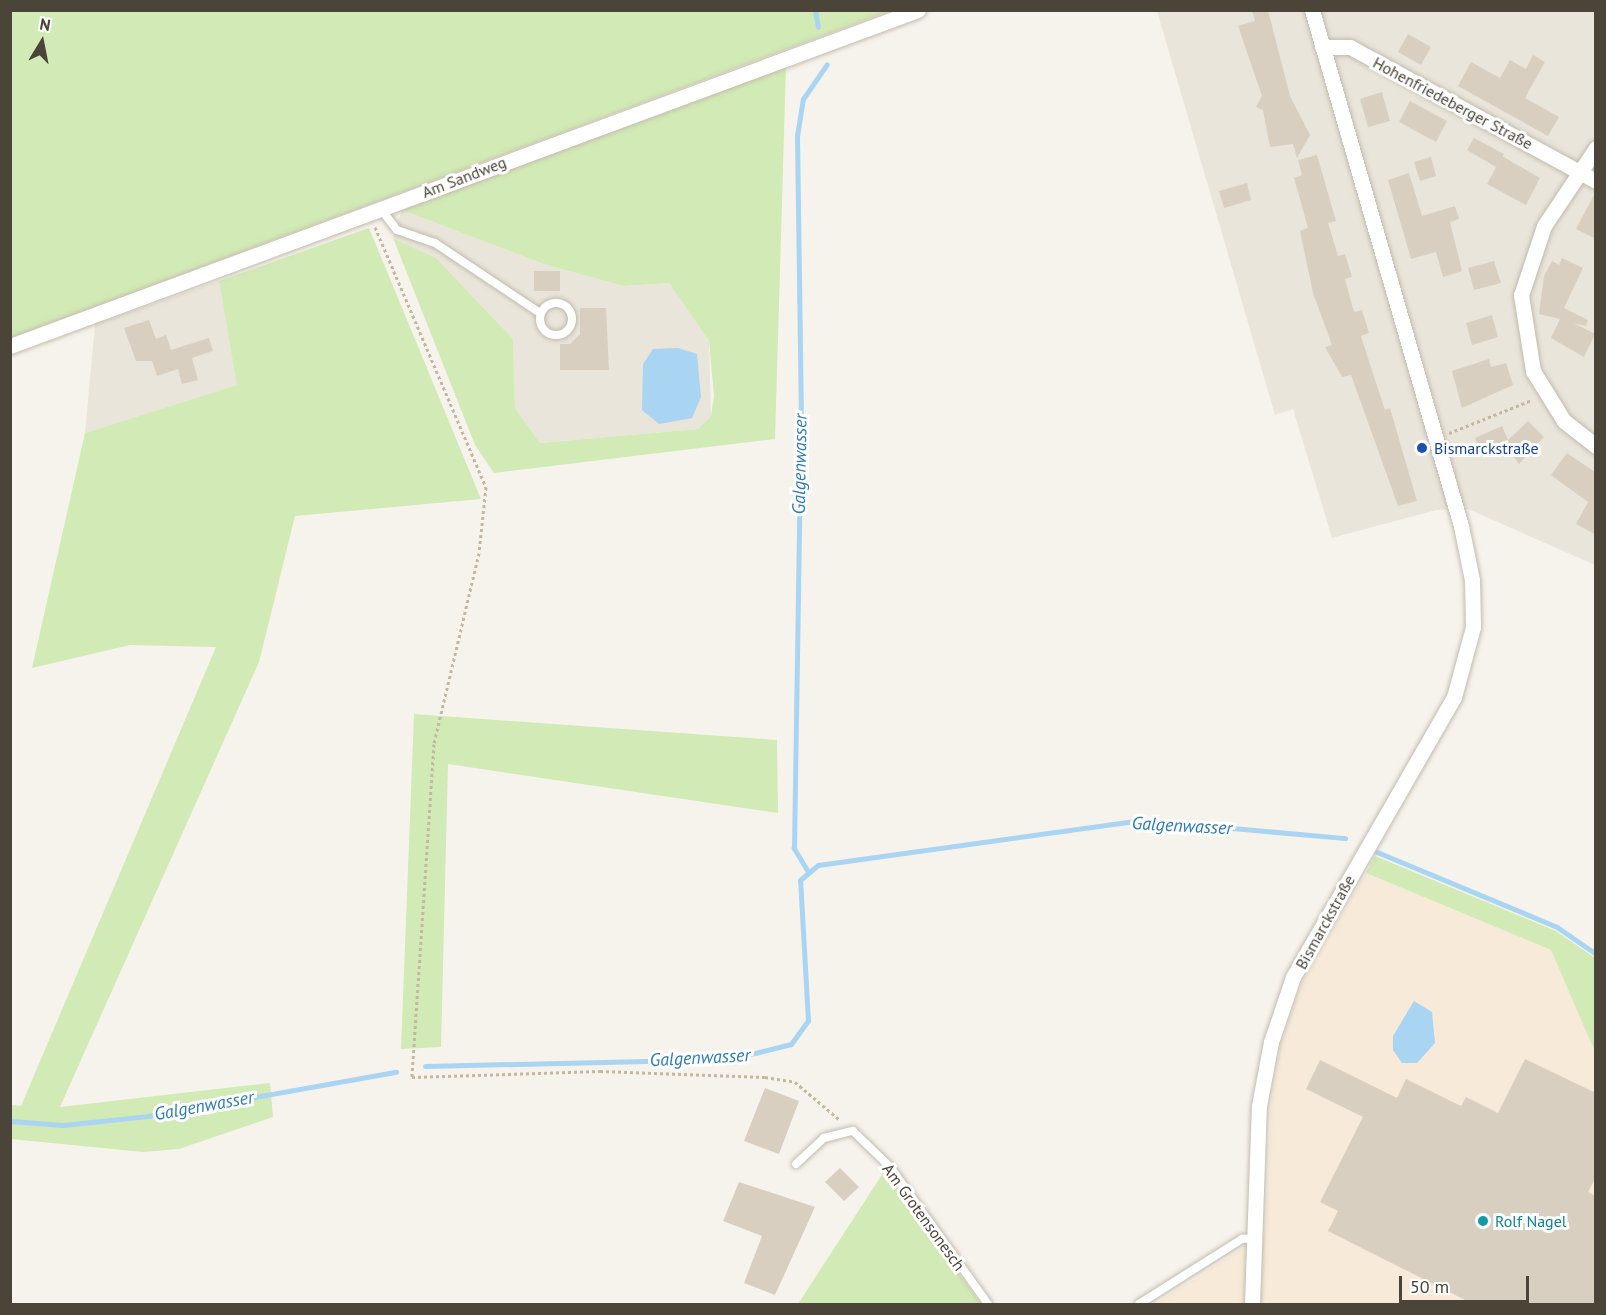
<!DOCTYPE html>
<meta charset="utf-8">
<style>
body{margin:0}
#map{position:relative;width:1606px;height:1315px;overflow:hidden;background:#f6f3ec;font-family:"PT Sans",sans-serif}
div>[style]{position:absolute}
.residential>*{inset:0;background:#eae5da}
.commercial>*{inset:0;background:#f7ead8}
.green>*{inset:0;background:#d2eab5}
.water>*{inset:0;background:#a9d4f2}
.stream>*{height:5px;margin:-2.5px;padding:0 2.5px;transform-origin:2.5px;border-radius:2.5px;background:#a9d4f2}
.building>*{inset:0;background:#d8cfc1}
.path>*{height:3px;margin-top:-1.5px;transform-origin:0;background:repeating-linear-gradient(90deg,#c4b79f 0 3px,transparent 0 6px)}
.roads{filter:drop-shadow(0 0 2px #c2bbae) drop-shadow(0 0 2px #c2bbae)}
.lane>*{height:8px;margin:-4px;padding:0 4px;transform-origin:4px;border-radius:4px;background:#fff}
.lane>.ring{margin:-4px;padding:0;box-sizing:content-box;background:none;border:8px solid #fff;border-radius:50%}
.street>*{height:15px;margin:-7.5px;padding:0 7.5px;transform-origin:7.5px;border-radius:7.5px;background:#fff}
.dots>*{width:16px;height:16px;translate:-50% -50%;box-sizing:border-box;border:3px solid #fff;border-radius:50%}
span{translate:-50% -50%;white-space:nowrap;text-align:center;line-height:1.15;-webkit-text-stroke:6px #fff;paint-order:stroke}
.street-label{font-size:16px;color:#4b4439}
.transit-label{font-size:16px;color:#164399}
.left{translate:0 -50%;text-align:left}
.culture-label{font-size:16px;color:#0d838f}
.water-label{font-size:18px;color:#2e7ab2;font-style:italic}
.frame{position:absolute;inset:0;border:12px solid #4b4439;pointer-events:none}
.north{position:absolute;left:12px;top:12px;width:60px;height:60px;-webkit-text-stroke:4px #fff;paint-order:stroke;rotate:10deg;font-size:16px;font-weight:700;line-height:24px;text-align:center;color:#4b4439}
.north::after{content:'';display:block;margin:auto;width:21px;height:27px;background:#4b4439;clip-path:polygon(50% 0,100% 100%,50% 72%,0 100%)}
.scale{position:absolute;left:1399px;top:1276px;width:130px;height:27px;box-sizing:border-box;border:3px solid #4b4439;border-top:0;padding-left:8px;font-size:18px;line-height:21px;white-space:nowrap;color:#4b4439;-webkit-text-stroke:4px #fff;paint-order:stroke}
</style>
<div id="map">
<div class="residential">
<div style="clip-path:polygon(1157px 11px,1595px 11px,1595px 565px,1468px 509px,1436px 510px,1332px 538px,1293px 409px,1275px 415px)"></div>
<div style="clip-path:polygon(402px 210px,546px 265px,624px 286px,669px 283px,709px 341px,711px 416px,698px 429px,540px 443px,515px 408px,513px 339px,436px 258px,393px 238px)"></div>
<div style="clip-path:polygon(219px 281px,238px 385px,85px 433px,95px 324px)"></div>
</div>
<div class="commercial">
<div style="clip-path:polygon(1366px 873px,1551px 950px,1595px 1052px,1595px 1304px,1155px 1304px,1265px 1234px,1271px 1104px,1281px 1043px,1303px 981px)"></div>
</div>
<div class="green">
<div style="clip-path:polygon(11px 10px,890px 10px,890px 11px,11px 338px)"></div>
<div style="clip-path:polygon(786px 66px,775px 439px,494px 473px,475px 445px,393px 238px,436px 258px,513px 339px,515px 408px,540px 443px,698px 429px,711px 416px,714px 396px,709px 341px,669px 283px,624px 286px,546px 265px,402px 210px)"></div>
<div style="clip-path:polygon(369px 228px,481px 499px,295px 516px,259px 662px,60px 1107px,270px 1083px,273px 1117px,179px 1149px,143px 1152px,11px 1139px,11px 1105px,21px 1106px,216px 647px,130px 645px,32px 668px,85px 433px,237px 385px,219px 281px)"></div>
<div style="clip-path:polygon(414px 714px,777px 740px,778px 813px,448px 764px,441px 1047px,401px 1049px)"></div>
<div style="clip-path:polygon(1375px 856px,1556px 931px,1595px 958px,1595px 1052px,1551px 950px,1366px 873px)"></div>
<div style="clip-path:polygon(885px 1170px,981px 1304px,798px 1304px)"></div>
</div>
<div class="water">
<div style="clip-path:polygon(678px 348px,697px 354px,701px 397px,692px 418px,659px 424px,642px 410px,643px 364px,653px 349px)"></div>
<div style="clip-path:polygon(1414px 1001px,1432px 1012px,1435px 1043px,1417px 1063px,1402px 1063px,1393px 1050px,1393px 1036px)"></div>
</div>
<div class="stream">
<div style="left:815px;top:10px;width:17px;rotate:80deg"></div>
<div style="left:1377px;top:852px;width:195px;rotate:22.6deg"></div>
<div style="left:1557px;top:927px;width:47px;rotate:34.7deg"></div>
<div style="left:807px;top:870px;width:26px;rotate:-121deg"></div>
<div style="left:794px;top:848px;width:427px;rotate:-89.1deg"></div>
<div style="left:801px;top:421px;width:285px;rotate:-90.8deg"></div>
<div style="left:797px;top:136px;width:37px;rotate:-81deg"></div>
<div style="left:803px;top:99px;width:42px;rotate:-55.6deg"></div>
<div style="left:425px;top:1066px;width:306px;rotate:-1.3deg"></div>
<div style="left:731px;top:1059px;width:62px;rotate:-14deg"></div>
<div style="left:791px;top:1044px;width:29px;rotate:-54deg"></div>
<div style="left:808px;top:1021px;width:141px;rotate:-93.2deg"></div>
<div style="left:800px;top:880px;width:23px;rotate:-40deg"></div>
<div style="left:818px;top:865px;width:327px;rotate:-7.9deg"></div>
<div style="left:1142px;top:820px;width:204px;rotate:5.1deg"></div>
<div style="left:10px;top:1121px;width:53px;rotate:4.3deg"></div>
<div style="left:63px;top:1125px;width:85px;rotate:-6deg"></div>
<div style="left:148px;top:1116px;width:252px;rotate:-10.1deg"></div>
</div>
<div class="building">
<div style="clip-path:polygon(1252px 10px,1268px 10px,1290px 96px,1310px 135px,1297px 158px,1293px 144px,1270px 147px,1263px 110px,1256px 107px,1262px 96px,1238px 26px,1255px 21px)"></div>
<div style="clip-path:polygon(1408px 34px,1431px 47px,1421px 65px,1398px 52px)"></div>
<div style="clip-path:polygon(1533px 55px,1545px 62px,1525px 98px,1559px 117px,1548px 136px,1458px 86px,1471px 62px,1500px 78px,1510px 60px,1526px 69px)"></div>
<div style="clip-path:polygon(1382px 92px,1390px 121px,1368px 127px,1360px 99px)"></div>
<div style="clip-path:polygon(1410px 101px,1447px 121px,1436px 142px,1399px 122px)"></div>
<div style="clip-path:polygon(1474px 138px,1504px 154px,1496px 167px,1467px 150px)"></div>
<div style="clip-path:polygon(1317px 155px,1336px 221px,1328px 223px,1333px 239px,1338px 256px,1345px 254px,1352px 277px,1345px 279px,1354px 312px,1362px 310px,1369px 333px,1361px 336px,1366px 352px,1385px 410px,1390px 408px,1417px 501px,1398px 506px,1351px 375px,1342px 377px,1325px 347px,1332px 345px,1313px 293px,1300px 231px,1308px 228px,1294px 178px,1302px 175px,1298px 160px)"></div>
<div style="clip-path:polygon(1502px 156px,1540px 178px,1526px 205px,1487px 184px)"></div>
<div style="clip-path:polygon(1431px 157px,1436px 176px,1420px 181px,1414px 162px)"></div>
<div style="clip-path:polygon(1409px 173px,1422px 216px,1455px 206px,1459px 219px,1450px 222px,1462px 271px,1443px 277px,1436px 252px,1411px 259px,1388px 180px)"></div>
<div style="clip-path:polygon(1247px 183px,1251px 200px,1224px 208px,1219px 191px)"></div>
<div style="clip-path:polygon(1596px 191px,1596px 239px,1576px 229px)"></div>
<div style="clip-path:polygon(1562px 258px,1583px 268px,1564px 308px,1588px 320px,1586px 326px,1574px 323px,1595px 334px,1584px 357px,1551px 338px,1560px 319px,1539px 314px,1544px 276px,1552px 261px,1559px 265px)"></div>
<div style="clip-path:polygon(1494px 261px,1501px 283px,1474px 290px,1468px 268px)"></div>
<div style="clip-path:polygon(534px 271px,560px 271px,560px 291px,534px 291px)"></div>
<div style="clip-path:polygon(580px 308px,606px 308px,609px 370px,560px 370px,560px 344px,570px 344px,580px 334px)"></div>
<div style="clip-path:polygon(1492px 315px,1498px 337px,1472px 345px,1466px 323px)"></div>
<div style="clip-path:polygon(149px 320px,156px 339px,166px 335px,171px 350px,209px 338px,213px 351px,192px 358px,198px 380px,182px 384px,178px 369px,157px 376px,152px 361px,136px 361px,124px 328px)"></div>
<div style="clip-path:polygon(1489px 359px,1491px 367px,1506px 363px,1513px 385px,1462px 408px,1452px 371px)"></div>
<div style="clip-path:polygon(1528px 421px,1544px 437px,1519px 464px,1504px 443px,1482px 453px,1475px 438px,1502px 426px,1508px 440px)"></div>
<div style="clip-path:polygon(1567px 453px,1596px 473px,1596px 535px,1576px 524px,1588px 502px,1551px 475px)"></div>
<div style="clip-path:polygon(1525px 1059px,1596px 1093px,1596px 1177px,1588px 1192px,1596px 1196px,1596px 1305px,1475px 1305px,1328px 1231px,1338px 1211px,1320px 1202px,1363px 1117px,1306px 1089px,1320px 1060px,1397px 1098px,1406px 1079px,1461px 1106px,1466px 1097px,1498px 1113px)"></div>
<div style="clip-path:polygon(765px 1088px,799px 1101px,779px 1154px,744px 1141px)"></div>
<div style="clip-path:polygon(840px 1168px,859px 1187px,844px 1201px,825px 1182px)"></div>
<div style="clip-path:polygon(739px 1182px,815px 1207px,775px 1295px,744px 1283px,762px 1236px,723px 1221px)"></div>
</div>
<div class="path">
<div style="left:375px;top:227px;width:283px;rotate:66.9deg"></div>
<div style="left:486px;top:487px;width:66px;rotate:96.1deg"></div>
<div style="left:479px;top:553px;width:196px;rotate:103.3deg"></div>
<div style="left:434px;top:744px;width:334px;rotate:93.8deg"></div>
<div style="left:412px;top:1077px;width:188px;rotate:-1.8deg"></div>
<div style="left:600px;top:1071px;width:165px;rotate:2.1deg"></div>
<div style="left:765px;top:1077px;width:30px;rotate:9deg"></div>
<div style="left:795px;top:1082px;width:59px;rotate:40.2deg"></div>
<div style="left:1449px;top:433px;width:89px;rotate:-21.7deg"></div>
</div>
<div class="roads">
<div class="lane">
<div style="left:381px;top:209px;width:26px;rotate:53deg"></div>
<div style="left:397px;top:230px;width:40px;rotate:18.9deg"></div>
<div style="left:435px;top:243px;width:126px;rotate:33.7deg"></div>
<div class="ring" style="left:540px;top:303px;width:24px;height:24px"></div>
<div style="left:796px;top:1164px;width:38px;rotate:-43deg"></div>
<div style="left:824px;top:1138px;width:30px;rotate:-14deg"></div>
<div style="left:853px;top:1131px;width:53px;rotate:44.2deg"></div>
<div style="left:891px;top:1168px;width:167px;rotate:54.5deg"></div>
<div style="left:1139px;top:1304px;width:122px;rotate:-32.3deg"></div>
<div style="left:1242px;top:1239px;width:11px;rotate:-5deg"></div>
</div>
<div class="street">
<div style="left:1322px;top:47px;width:28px"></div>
<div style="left:1350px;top:47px;width:280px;rotate:28.6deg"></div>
<div style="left:1596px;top:148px;width:94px;rotate:123.7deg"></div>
<div style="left:1544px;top:226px;width:73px;rotate:108.4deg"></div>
<div style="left:1521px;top:295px;width:77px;rotate:81deg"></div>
<div style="left:1533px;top:371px;width:59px;rotate:58.2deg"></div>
<div style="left:1564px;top:421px;width:41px;rotate:38deg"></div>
<div style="left:10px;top:346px;width:968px;rotate:-20.31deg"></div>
<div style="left:1252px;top:1304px;width:198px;rotate:-88deg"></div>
<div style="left:1259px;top:1106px;width:65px;rotate:-79.4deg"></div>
<div style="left:1271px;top:1042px;width:69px;rotate:-71.3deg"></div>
<div style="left:1293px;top:977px;width:323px;rotate:-60.1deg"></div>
<div style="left:1454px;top:697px;width:73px;rotate:-74.8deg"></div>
<div style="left:1473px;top:627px;width:47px;rotate:-91.2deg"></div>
<div style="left:1472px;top:580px;width:55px;rotate:-101.5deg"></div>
<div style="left:1461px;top:526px;width:537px;rotate:-106.11deg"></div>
</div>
</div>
<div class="dots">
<div style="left:1422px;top:448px;background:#1a4fb4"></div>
<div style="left:1483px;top:1221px;background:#0f9aa8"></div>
</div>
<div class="street-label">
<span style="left:1453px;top:103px;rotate:28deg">Hohenfriedeberger Straße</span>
<span style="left:464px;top:177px;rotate:-21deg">Am Sandweg</span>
<span style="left:1325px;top:922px;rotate:-61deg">Bismarckstraße</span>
<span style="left:924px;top:1217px;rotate:54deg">Am Grotensonesch</span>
</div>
<div class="transit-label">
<span class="left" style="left:1434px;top:448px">Bismarckstraße</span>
</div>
<div class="culture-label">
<span class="left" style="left:1495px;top:1221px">Rolf Nagel</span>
</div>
<div class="water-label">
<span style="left:800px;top:464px;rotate:-89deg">Galgenwasser</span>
<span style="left:1182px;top:826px;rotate:3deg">Galgenwasser</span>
<span style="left:700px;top:1058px;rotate:-3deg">Galgenwasser</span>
<span style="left:204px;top:1106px;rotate:-10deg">Galgenwasser</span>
</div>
<div class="frame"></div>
<div class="north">N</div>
<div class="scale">50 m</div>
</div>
